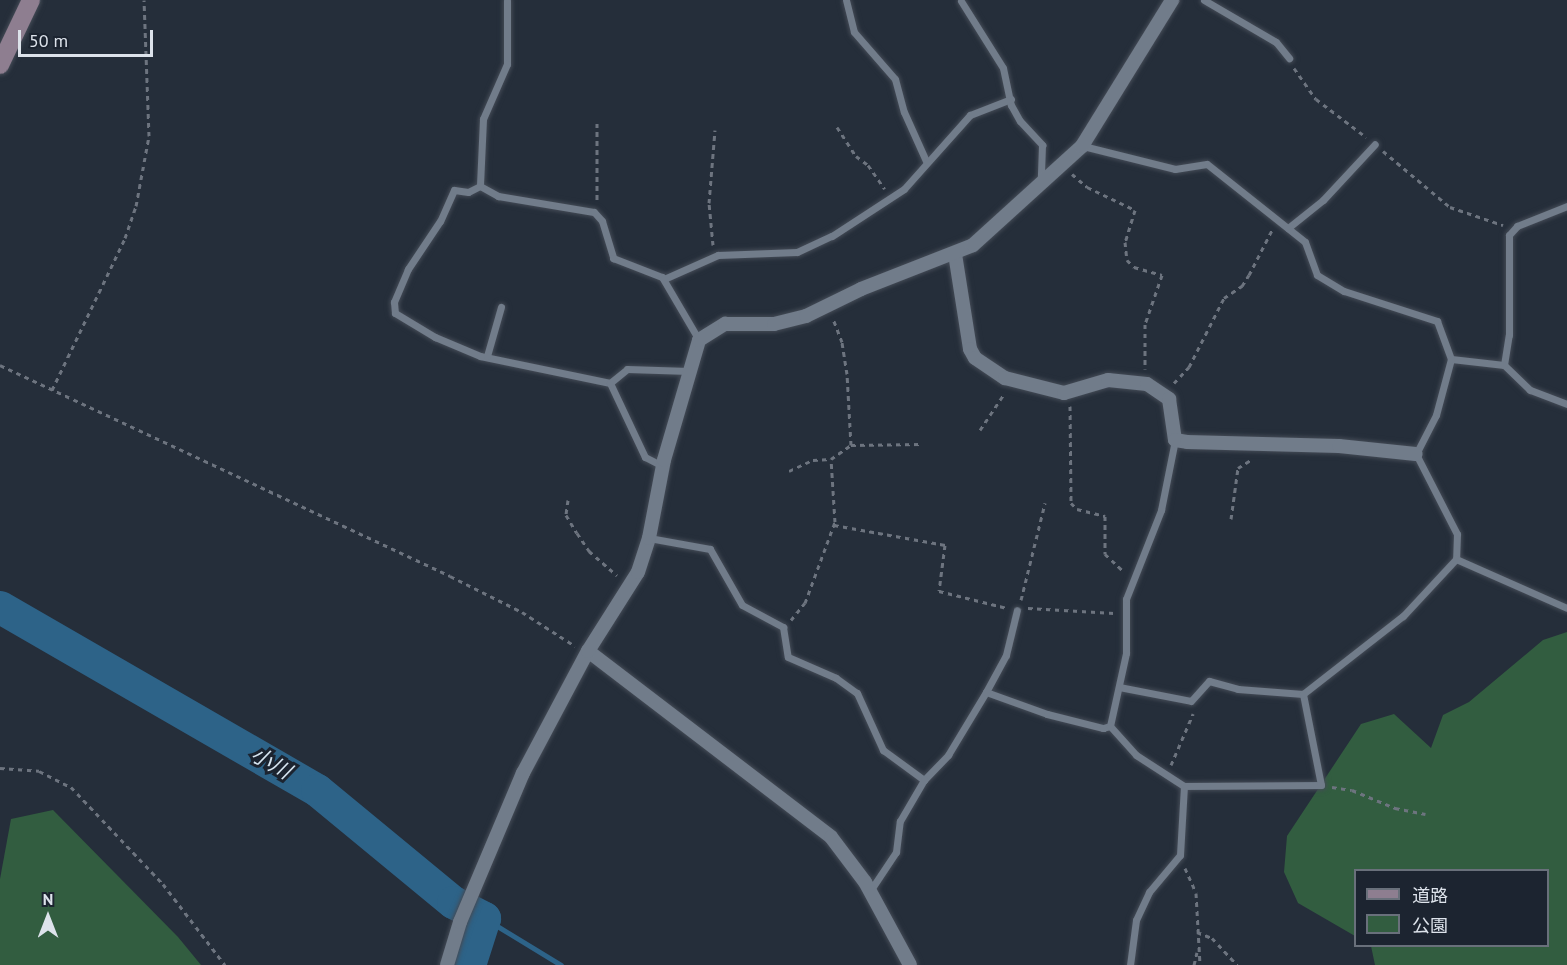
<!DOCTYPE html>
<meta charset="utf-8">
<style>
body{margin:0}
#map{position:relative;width:1567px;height:965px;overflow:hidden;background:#252e3a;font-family:"PT Sans","Noto Sans JP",sans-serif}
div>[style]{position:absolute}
.green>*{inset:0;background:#325d40}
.stream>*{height:5px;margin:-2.5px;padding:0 2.5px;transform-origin:2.5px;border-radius:2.5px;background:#2d6388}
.river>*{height:33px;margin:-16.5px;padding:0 16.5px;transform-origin:16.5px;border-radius:16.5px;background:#2d6388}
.path>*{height:3px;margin-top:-1.5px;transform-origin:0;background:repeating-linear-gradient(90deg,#6d747f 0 4.5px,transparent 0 9px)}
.roads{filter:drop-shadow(0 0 2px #444b56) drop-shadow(0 0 2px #444b56)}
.lane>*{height:7px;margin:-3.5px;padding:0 3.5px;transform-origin:3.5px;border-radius:3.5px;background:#717c8a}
.street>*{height:14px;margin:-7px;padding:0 7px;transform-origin:7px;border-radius:7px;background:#717c8a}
.secondary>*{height:18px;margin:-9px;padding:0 9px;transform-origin:9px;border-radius:9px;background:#8e7e90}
span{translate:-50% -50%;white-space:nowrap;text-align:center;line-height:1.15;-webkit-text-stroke:6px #1c2430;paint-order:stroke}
.water-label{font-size:21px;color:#d7e6f2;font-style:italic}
.legend{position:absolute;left:1354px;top:869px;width:195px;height:78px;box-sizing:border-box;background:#1c2430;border:2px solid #69707b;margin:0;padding:8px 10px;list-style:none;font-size:18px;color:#dde3eb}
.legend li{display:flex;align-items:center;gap:12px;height:30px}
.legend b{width:30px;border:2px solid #69707b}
.north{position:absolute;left:18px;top:887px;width:60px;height:60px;-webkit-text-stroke:4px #1c2430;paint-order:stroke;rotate:0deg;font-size:16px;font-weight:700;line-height:24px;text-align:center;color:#dde3eb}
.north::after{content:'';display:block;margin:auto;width:21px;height:27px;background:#dde3eb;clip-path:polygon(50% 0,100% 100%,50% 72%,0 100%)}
.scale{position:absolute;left:18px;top:30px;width:135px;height:27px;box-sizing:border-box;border:3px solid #dde3eb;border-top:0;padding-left:8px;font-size:18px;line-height:21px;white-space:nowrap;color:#dde3eb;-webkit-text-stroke:4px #1c2430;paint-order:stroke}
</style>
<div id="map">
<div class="green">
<div style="clip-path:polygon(1567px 632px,1567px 965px,1375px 965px,1371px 946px,1548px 946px,1548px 870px,1356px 870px,1355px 936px,1298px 903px,1284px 872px,1287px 836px,1361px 724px,1394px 714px,1431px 748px,1443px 715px,1469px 702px,1543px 640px)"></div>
<div style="clip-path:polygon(53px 810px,178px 937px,201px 965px,0 965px,0 879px,11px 819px)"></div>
</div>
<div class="stream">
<div style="left:484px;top:918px;width:90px;rotate:31.4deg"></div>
</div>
<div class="river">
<div style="left:0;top:607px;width:366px;rotate:30deg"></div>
<div style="left:317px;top:790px;width:176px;rotate:39.5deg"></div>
<div style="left:453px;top:902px;width:35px;rotate:27deg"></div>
<div style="left:484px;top:918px;width:49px;rotate:107.7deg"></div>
</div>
<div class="path">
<div style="left:1294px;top:68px;width:38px;rotate:55deg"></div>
<div style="left:1316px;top:99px;width:63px;rotate:37.2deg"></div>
<div style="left:597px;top:123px;width:77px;rotate:90deg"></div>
<div style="left:837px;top:127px;width:35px;rotate:57deg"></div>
<div style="left:856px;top:156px;width:15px;rotate:37deg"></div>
<div style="left:868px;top:165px;width:29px;rotate:55deg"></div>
<div style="left:1383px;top:151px;width:87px;rotate:39.9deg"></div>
<div style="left:1450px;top:207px;width:56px;rotate:18.8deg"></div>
<div style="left:1072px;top:174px;width:20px;rotate:41deg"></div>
<div style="left:1087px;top:187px;width:53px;rotate:25.6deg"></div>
<div style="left:1135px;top:210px;width:34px;rotate:107deg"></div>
<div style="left:1125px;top:242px;width:18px;rotate:84deg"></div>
<div style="left:1127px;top:260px;width:10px;rotate:45deg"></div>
<div style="left:1134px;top:267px;width:29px;rotate:16deg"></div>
<div style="left:1162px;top:275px;width:52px;rotate:109.1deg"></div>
<div style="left:1145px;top:324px;width:45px;rotate:90deg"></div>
<div style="left:713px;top:245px;width:42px;rotate:-95.4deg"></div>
<div style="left:709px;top:203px;width:73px;rotate:-85.3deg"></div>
<div style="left:0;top:365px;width:497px;rotate:25.1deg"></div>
<div style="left:450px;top:576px;width:80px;rotate:26.6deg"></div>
<div style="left:522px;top:612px;width:63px;rotate:32.7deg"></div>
<div style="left:1174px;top:383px;width:22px;rotate:-47deg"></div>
<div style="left:1189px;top:367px;width:77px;rotate:-63.1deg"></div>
<div style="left:1224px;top:298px;width:22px;rotate:-34deg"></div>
<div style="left:1242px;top:286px;width:13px;rotate:-58deg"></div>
<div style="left:1249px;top:275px;width:51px;rotate:-62.9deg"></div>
<div style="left:52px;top:390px;width:169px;rotate:-64.3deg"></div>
<div style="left:125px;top:238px;width:34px;rotate:-71deg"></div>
<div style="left:136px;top:206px;width:71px;rotate:-79.5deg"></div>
<div style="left:149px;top:136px;width:136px;rotate:-92.1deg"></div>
<div style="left:1070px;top:406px;width:97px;rotate:89.4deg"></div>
<div style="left:1071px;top:503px;width:8px;rotate:45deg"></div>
<div style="left:1077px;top:509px;width:29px;rotate:14deg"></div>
<div style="left:1105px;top:516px;width:38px;rotate:90deg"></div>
<div style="left:1105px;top:554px;width:25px;rotate:43deg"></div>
<div style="left:980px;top:430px;width:43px;rotate:-56.3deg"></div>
<div style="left:851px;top:445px;width:71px;rotate:-0.8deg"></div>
<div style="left:789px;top:471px;width:26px;rotate:-25deg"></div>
<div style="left:813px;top:460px;width:18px;rotate:-3deg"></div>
<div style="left:568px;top:500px;width:15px;rotate:98deg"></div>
<div style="left:566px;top:515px;width:21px;rotate:59deg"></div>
<div style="left:577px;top:533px;width:22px;rotate:56deg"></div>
<div style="left:589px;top:551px;width:37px;rotate:41deg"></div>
<div style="left:1231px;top:519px;width:51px;rotate:-82.2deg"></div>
<div style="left:1238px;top:468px;width:15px;rotate:-32deg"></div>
<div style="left:834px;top:525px;width:113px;rotate:10.2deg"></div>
<div style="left:945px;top:545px;width:46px;rotate:97.4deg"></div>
<div style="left:939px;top:591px;width:70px;rotate:14deg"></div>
<div style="left:1021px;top:600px;width:100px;rotate:-76.1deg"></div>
<div style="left:1028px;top:608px;width:86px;rotate:3.3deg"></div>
<div style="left:791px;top:620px;width:22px;rotate:-51deg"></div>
<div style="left:805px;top:603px;width:86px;rotate:-69.7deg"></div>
<div style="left:835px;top:522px;width:63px;rotate:-93.6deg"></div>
<div style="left:831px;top:459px;width:24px;rotate:-35deg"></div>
<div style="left:851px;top:445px;width:71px;rotate:-93.2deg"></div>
<div style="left:847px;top:374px;width:32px;rotate:-99deg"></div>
<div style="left:842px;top:342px;width:25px;rotate:-111deg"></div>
<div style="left:1171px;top:765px;width:56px;rotate:-66.7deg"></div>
<div style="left:0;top:768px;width:39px;rotate:4deg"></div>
<div style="left:39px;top:771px;width:36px;rotate:27deg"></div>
<div style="left:71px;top:787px;width:134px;rotate:46.5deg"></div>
<div style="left:163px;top:884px;width:102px;rotate:52.6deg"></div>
<div style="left:1332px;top:787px;width:20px;rotate:9deg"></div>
<div style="left:1352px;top:790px;width:47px;rotate:22.7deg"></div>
<div style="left:1395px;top:808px;width:31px;rotate:11deg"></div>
<div style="left:1185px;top:868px;width:27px;rotate:66deg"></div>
<div style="left:1196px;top:893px;width:72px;rotate:86.8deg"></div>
<div style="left:1197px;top:932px;width:16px;rotate:22deg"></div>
<div style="left:1212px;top:938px;width:37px;rotate:47deg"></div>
<div style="left:1194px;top:965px;width:13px;rotate:-77deg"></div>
</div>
<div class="roads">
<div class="lane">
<div style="left:507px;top:0;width:64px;rotate:90deg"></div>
<div style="left:507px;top:64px;width:60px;rotate:113.6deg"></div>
<div style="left:483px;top:119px;width:67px;rotate:92.6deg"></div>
<div style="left:480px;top:186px;width:21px;rotate:29deg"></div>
<div style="left:498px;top:196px;width:97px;rotate:9.5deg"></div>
<div style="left:594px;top:212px;width:12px;rotate:48deg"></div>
<div style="left:602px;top:221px;width:39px;rotate:73deg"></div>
<div style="left:613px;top:258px;width:53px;rotate:21.2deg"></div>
<div style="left:662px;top:277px;width:73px;rotate:59.6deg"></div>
<div style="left:846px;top:0;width:33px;rotate:76deg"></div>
<div style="left:854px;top:32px;width:62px;rotate:48.9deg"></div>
<div style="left:895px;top:79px;width:34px;rotate:75deg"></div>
<div style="left:904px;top:112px;width:54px;rotate:65.8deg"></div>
<div style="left:1204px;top:0;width:83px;rotate:30.3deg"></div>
<div style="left:1276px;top:42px;width:21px;rotate:51deg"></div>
<div style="left:961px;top:1px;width:79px;rotate:57.9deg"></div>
<div style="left:1003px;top:68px;width:38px;rotate:78deg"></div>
<div style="left:1011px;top:105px;width:18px;rotate:61deg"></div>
<div style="left:1020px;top:121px;width:33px;rotate:47deg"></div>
<div style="left:1042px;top:145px;width:36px;rotate:92deg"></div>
<div style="left:1083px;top:146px;width:95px;rotate:14deg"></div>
<div style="left:1175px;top:169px;width:32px;rotate:-9deg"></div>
<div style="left:1207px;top:164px;width:125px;rotate:38.5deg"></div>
<div style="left:1305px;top:242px;width:35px;rotate:70deg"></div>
<div style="left:1317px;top:275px;width:31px;rotate:31deg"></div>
<div style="left:1344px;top:291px;width:98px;rotate:17.9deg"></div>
<div style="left:1437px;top:321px;width:40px;rotate:69.8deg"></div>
<div style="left:480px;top:186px;width:13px;rotate:153deg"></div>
<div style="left:468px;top:192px;width:14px;rotate:-172deg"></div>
<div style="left:454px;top:190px;width:34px;rotate:114deg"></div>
<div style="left:440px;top:221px;width:58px;rotate:123.7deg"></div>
<div style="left:408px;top:269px;width:36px;rotate:113deg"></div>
<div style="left:394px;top:302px;width:11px;rotate:85deg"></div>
<div style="left:395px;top:313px;width:47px;rotate:31deg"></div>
<div style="left:435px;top:337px;width:49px;rotate:22.9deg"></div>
<div style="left:480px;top:356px;width:133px;rotate:11.7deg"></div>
<div style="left:610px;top:383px;width:82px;rotate:64.7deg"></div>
<div style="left:645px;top:457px;width:20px;rotate:27deg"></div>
<div style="left:1288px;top:228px;width:45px;rotate:-38.7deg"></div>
<div style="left:1323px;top:200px;width:76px;rotate:-47.1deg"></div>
<div style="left:664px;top:279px;width:59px;rotate:-24deg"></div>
<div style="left:718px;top:255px;width:79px;rotate:-2.2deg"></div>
<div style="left:797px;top:252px;width:38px;rotate:-25deg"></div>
<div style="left:832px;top:236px;width:86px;rotate:-33.1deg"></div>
<div style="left:904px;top:189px;width:99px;rotate:-48.3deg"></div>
<div style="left:970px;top:115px;width:44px;rotate:-21.3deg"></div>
<div style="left:487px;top:356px;width:51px;rotate:-74.1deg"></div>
<div style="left:1504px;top:365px;width:30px;rotate:-81deg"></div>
<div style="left:1509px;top:335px;width:100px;rotate:-90deg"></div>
<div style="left:1509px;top:235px;width:12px;rotate:-48deg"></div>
<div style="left:1517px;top:226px;width:54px;rotate:-21.8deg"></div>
<div style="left:610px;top:383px;width:22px;rotate:-39deg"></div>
<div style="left:627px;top:369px;width:62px;rotate:1.8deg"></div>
<div style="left:1567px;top:404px;width:40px;rotate:-159deg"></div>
<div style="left:1530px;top:390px;width:36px;rotate:-136deg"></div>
<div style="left:1504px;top:365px;width:53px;rotate:-173.5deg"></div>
<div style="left:1451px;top:359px;width:58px;rotate:105deg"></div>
<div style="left:1436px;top:415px;width:44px;rotate:117.1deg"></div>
<div style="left:1416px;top:454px;width:90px;rotate:62.9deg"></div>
<div style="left:1457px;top:534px;width:25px;rotate:92deg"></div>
<div style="left:1456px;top:559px;width:121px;rotate:23.8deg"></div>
<div style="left:649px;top:538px;width:62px;rotate:10.2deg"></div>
<div style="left:710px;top:549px;width:64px;rotate:60.3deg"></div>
<div style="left:742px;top:605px;width:47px;rotate:28.2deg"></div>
<div style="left:783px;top:627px;width:30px;rotate:81deg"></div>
<div style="left:788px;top:657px;width:52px;rotate:23.6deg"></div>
<div style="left:836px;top:678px;width:26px;rotate:36deg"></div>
<div style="left:857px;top:693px;width:63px;rotate:65.5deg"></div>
<div style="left:883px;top:750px;width:51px;rotate:36.2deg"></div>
<div style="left:924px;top:780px;width:35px;rotate:-46deg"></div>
<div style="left:948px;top:755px;width:74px;rotate:-58.9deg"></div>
<div style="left:986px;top:692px;width:65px;rotate:19.8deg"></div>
<div style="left:1047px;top:714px;width:58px;rotate:14deg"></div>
<div style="left:1103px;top:728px;width:7px;rotate:-16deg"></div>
<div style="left:1110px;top:726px;width:75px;rotate:-77.6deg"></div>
<div style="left:1126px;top:653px;width:54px;rotate:-90deg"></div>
<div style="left:1126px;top:599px;width:96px;rotate:-68.5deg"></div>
<div style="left:1161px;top:510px;width:71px;rotate:-78.7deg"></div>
<div style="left:1119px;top:687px;width:73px;rotate:11deg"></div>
<div style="left:1191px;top:701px;width:27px;rotate:-48deg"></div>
<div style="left:1209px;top:681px;width:30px;rotate:15deg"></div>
<div style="left:1238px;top:689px;width:65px;rotate:4.4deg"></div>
<div style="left:986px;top:692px;width:42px;rotate:-61.6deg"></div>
<div style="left:1006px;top:655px;width:46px;rotate:-76.3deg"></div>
<div style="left:1110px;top:726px;width:39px;rotate:48deg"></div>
<div style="left:1136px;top:755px;width:57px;rotate:32.9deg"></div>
<div style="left:870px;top:891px;width:47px;rotate:-56.3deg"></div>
<div style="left:896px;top:852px;width:31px;rotate:-83deg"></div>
<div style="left:900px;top:821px;width:48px;rotate:-59.7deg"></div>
<div style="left:1130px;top:965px;width:45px;rotate:-82.4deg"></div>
<div style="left:1136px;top:920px;width:31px;rotate:-65deg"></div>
<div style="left:1149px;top:892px;width:48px;rotate:-50deg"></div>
<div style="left:1180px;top:855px;width:69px;rotate:-86.7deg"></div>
<div style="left:1184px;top:786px;width:137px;rotate:-0.4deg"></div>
<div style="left:1321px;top:785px;width:93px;rotate:-101.2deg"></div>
<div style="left:1303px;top:694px;width:127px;rotate:-38deg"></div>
<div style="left:1403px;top:616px;width:78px;rotate:-47.1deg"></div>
</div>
<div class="street">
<div style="left:955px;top:254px;width:96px;rotate:81deg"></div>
<div style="left:970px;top:349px;width:10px;rotate:61deg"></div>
<div style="left:975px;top:358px;width:36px;rotate:34deg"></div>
<div style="left:1005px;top:378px;width:61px;rotate:14.3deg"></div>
<div style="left:1064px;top:393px;width:46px;rotate:-16.5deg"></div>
<div style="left:1108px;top:380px;width:39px;rotate:6deg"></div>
<div style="left:1147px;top:384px;width:27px;rotate:34deg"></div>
<div style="left:1169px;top:399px;width:41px;rotate:81.7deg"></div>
<div style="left:1175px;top:440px;width:12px;rotate:9deg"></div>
<div style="left:1187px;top:442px;width:152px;rotate:1.5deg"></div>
<div style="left:1339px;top:446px;width:77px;rotate:5.9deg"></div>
<div style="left:588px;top:651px;width:306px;rotate:37.4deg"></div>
<div style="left:831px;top:837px;width:56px;rotate:52.9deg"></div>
<div style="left:865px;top:882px;width:94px;rotate:61.5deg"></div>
<div style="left:447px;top:965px;width:45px;rotate:-73.2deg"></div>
<div style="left:460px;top:922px;width:162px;rotate:-67.1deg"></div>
<div style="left:523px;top:773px;width:138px;rotate:-62deg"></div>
<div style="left:588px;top:651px;width:93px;rotate:-57.7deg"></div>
<div style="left:638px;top:572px;width:36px;rotate:-72deg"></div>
<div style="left:649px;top:538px;width:79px;rotate:-79.1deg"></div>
<div style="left:664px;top:460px;width:125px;rotate:-73.7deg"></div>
<div style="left:699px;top:340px;width:31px;rotate:-32deg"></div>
<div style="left:725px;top:324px;width:49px"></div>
<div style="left:774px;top:324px;width:33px;rotate:-14deg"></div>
<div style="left:806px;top:316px;width:61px;rotate:-26.1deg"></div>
<div style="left:861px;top:289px;width:120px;rotate:-21.4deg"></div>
<div style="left:973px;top:245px;width:147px;rotate:-42.2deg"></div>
<div style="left:1082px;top:146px;width:172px;rotate:-58.3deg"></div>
</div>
<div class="secondary">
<div style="left:0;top:65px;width:72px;rotate:-64.5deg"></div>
</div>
</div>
<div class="water-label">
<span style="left:271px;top:763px;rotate:30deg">小川</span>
</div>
<ul class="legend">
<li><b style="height:8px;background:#8e7e90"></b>道路</li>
<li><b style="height:16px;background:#325d40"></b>公園</li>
</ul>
<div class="north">N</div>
<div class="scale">50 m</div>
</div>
